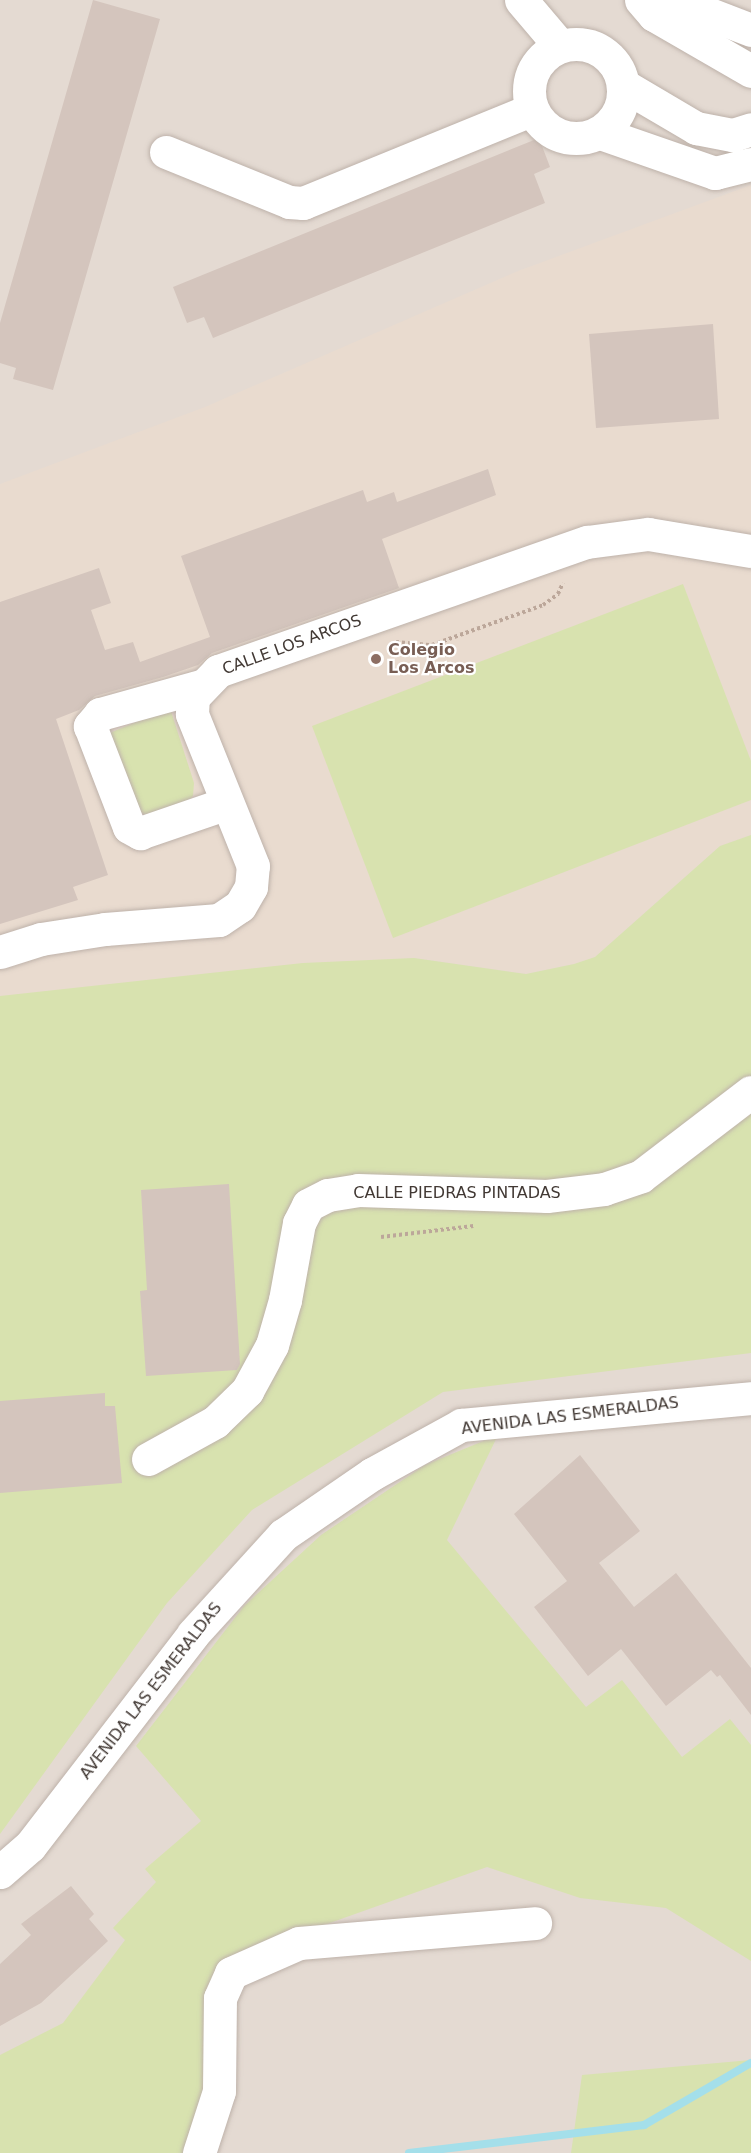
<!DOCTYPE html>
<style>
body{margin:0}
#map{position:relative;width:751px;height:2153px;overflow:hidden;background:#f0e9e4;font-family:"DejaVu Sans",sans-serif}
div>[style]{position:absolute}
.residential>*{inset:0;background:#e4dad2}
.education>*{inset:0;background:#e9dbcf}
.green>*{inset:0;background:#d8e2af}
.stream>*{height:8px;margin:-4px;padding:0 4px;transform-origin:4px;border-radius:4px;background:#a4dfea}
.building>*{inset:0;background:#d4c5bd}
.path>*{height:4px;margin-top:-2px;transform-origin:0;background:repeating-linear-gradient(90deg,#bca79a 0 3px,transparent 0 6px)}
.roads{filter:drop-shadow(0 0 2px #beb2aa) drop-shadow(0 0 2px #beb2aa)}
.street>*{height:33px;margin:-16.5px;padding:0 16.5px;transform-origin:16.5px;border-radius:16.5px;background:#fff}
.street>.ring{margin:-16.5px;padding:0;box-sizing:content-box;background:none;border:33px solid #fff;border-radius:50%}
.dots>*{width:16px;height:16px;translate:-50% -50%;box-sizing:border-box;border:3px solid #fff;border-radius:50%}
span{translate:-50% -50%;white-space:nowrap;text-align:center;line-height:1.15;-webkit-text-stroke:4.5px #fff;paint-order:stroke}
.street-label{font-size:16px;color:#423934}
.education-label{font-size:16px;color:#785e54;font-weight:700}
.left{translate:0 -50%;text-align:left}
</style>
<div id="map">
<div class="residential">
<div style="clip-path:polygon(0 0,751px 0,751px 2153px,0 2153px)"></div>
</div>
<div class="education">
<div style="clip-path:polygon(751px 185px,751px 835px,720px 846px,595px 957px,574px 964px,526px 974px,414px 958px,0 998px,0 484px,205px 407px,518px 271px)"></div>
</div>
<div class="green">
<div style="clip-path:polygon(683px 584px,751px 761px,751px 800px,393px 938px,312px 726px)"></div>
<div style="clip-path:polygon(170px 708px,194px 783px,193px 796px,183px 807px,149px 817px,131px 806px,106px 740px,112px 732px)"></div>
<div style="clip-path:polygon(751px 835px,751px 1353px,443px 1392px,252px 1510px,167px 1603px,0 1834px,0 996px,303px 963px,414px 958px,526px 974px,574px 964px,595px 957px,720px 846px)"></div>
<div style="clip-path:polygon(498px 1435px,447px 1540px,586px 1707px,622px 1680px,682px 1757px,730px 1719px,751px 1745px,751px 1961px,666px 1908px,580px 1898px,487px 1867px,220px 1962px,205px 1996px,207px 2089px,186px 2153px,0 2153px,0 2055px,63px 2023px,125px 1940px,113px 1928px,156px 1882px,145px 1869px,201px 1821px,136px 1746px,244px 1606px,321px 1535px,425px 1465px)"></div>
<div style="clip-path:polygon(751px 2060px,751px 2153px,571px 2153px,582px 2075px)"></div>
</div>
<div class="stream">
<div style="left:409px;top:2153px;width:237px;rotate:-6.8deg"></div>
<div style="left:644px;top:2125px;width:124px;rotate:-30.1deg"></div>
</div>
<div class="building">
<div style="clip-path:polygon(93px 0,160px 19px,53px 390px,13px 379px,16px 368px,0 363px,0 323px)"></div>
<div style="clip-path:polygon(539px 138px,550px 167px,534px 174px,545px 203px,213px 338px,204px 317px,187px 323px,173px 287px)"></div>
<div style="clip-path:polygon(713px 324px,719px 419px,596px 428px,589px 334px)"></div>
<div style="clip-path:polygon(488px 469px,496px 495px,382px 539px,399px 588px,212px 653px,198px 665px,163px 677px,95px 696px,79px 710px,56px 719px,108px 875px,73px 887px,78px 900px,0 924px,0 602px,99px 568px,111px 603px,91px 610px,105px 650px,133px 642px,140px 662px,210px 637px,181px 556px,363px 490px,367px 502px,394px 492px,397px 502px)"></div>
<div style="clip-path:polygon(229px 1184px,240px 1364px,237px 1370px,146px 1376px,140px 1291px,147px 1290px,141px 1190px)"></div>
<div style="clip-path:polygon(105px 1393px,105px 1406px,115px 1406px,122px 1483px,0 1493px,0 1401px)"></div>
<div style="clip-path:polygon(580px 1455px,640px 1531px,599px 1563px,634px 1607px,676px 1573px,751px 1668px,751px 1715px,720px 1675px,717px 1677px,711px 1670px,666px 1706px,621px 1649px,588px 1676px,534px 1607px,567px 1581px,514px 1514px)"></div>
<div style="clip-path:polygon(71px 1886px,94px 1914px,89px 1919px,108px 1941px,41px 2003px,0 2026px,0 1964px,31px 1935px,21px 1924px)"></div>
</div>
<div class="path">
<div style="left:396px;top:642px;width:36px;rotate:5deg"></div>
<div style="left:432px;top:645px;width:118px;rotate:-19.8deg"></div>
<div style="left:543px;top:605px;width:19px;rotate:-36deg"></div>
<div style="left:558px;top:594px;width:12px;rotate:-66deg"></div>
<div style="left:381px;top:1237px;width:93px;rotate:-6.8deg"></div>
</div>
<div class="roads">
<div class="street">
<div style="left:521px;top:0;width:60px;rotate:49.7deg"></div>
<div style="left:641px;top:0;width:20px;rotate:49deg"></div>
<div style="left:654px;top:15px;width:112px;rotate:30deg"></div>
<div style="left:673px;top:0;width:84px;rotate:21deg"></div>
<div class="ring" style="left:529px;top:44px;width:61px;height:61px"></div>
<div style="left:623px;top:85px;width:85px;rotate:30.5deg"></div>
<div style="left:696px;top:128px;width:38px;rotate:11deg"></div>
<div style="left:733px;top:135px;width:19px;rotate:-18deg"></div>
<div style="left:600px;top:133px;width:122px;rotate:19.2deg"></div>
<div style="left:715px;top:173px;width:37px;rotate:-14deg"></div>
<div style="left:166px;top:152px;width:133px;rotate:22.1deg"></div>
<div style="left:289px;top:202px;width:14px;rotate:4deg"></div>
<div style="left:303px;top:203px;width:246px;rotate:-22.2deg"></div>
<div style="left:201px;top:686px;width:105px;rotate:164.5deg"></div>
<div style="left:100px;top:714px;width:16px;rotate:130deg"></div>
<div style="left:90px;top:726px;width:108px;rotate:68.9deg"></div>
<div style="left:129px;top:827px;width:13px;rotate:29deg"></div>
<div style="left:140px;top:833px;width:92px;rotate:-19deg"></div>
<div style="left:0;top:952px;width:43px;rotate:-17.6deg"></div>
<div style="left:41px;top:939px;width:65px;rotate:-8.9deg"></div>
<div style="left:105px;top:929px;width:114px;rotate:-4.5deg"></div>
<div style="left:219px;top:920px;width:25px;rotate:-34deg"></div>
<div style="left:240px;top:906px;width:22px;rotate:-60deg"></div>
<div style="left:251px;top:887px;width:21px;rotate:-85deg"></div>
<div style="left:253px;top:866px;width:164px;rotate:-111.9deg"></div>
<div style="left:192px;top:714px;width:17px;rotate:-87deg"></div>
<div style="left:193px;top:697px;width:36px;rotate:-46deg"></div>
<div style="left:218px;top:671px;width:391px;rotate:-19.3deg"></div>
<div style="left:587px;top:542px;width:62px;rotate:-7.5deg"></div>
<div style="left:648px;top:534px;width:104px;rotate:9.4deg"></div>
<div style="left:148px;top:1459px;width:77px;rotate:-28.9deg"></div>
<div style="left:215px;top:1422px;width:45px;rotate:-44.1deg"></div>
<div style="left:247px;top:1391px;width:52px;rotate:-61.5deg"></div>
<div style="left:272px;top:1345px;width:47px;rotate:-73.9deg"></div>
<div style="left:285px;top:1300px;width:78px;rotate:-79.7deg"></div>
<div style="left:299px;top:1223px;width:20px;rotate:-63deg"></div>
<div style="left:308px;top:1205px;width:22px;rotate:-27deg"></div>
<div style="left:328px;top:1195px;width:30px;rotate:-9deg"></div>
<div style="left:358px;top:1190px;width:189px;rotate:1.8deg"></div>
<div style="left:547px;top:1196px;width:57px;rotate:-7deg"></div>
<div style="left:604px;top:1189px;width:39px;rotate:-19deg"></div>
<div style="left:641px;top:1176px;width:138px;rotate:-37.4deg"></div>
<div style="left:0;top:1872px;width:40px;rotate:-41deg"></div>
<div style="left:30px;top:1846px;width:267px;rotate:-52.4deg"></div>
<div style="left:193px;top:1634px;width:134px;rotate:-47.7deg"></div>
<div style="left:283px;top:1535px;width:108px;rotate:-34.4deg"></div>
<div style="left:372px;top:1474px;width:102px;rotate:-28.8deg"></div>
<div style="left:461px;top:1425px;width:291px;rotate:-5.3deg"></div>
<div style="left:199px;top:2153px;width:65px;rotate:-72.1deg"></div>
<div style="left:219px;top:2091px;width:93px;rotate:-89.4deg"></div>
<div style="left:220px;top:1998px;width:27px;rotate:-66deg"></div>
<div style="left:231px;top:1973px;width:74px;rotate:-23.8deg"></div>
<div style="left:299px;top:1943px;width:237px;rotate:-4.8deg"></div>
</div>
</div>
<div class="dots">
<div style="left:376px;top:659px;background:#8d6e63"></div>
</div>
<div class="street-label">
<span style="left:292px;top:645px;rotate:-20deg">CALLE LOS ARCOS</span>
<span style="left:457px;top:1193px">CALLE PIEDRAS PINTADAS</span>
<span style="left:570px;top:1416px;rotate:-7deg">AVENIDA LAS ESMERALDAS</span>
<span style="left:151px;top:1691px;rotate:-52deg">AVENIDA LAS ESMERALDAS</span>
</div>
<div class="education-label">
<span class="left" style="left:388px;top:659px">Colegio<br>Los Arcos</span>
</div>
</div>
